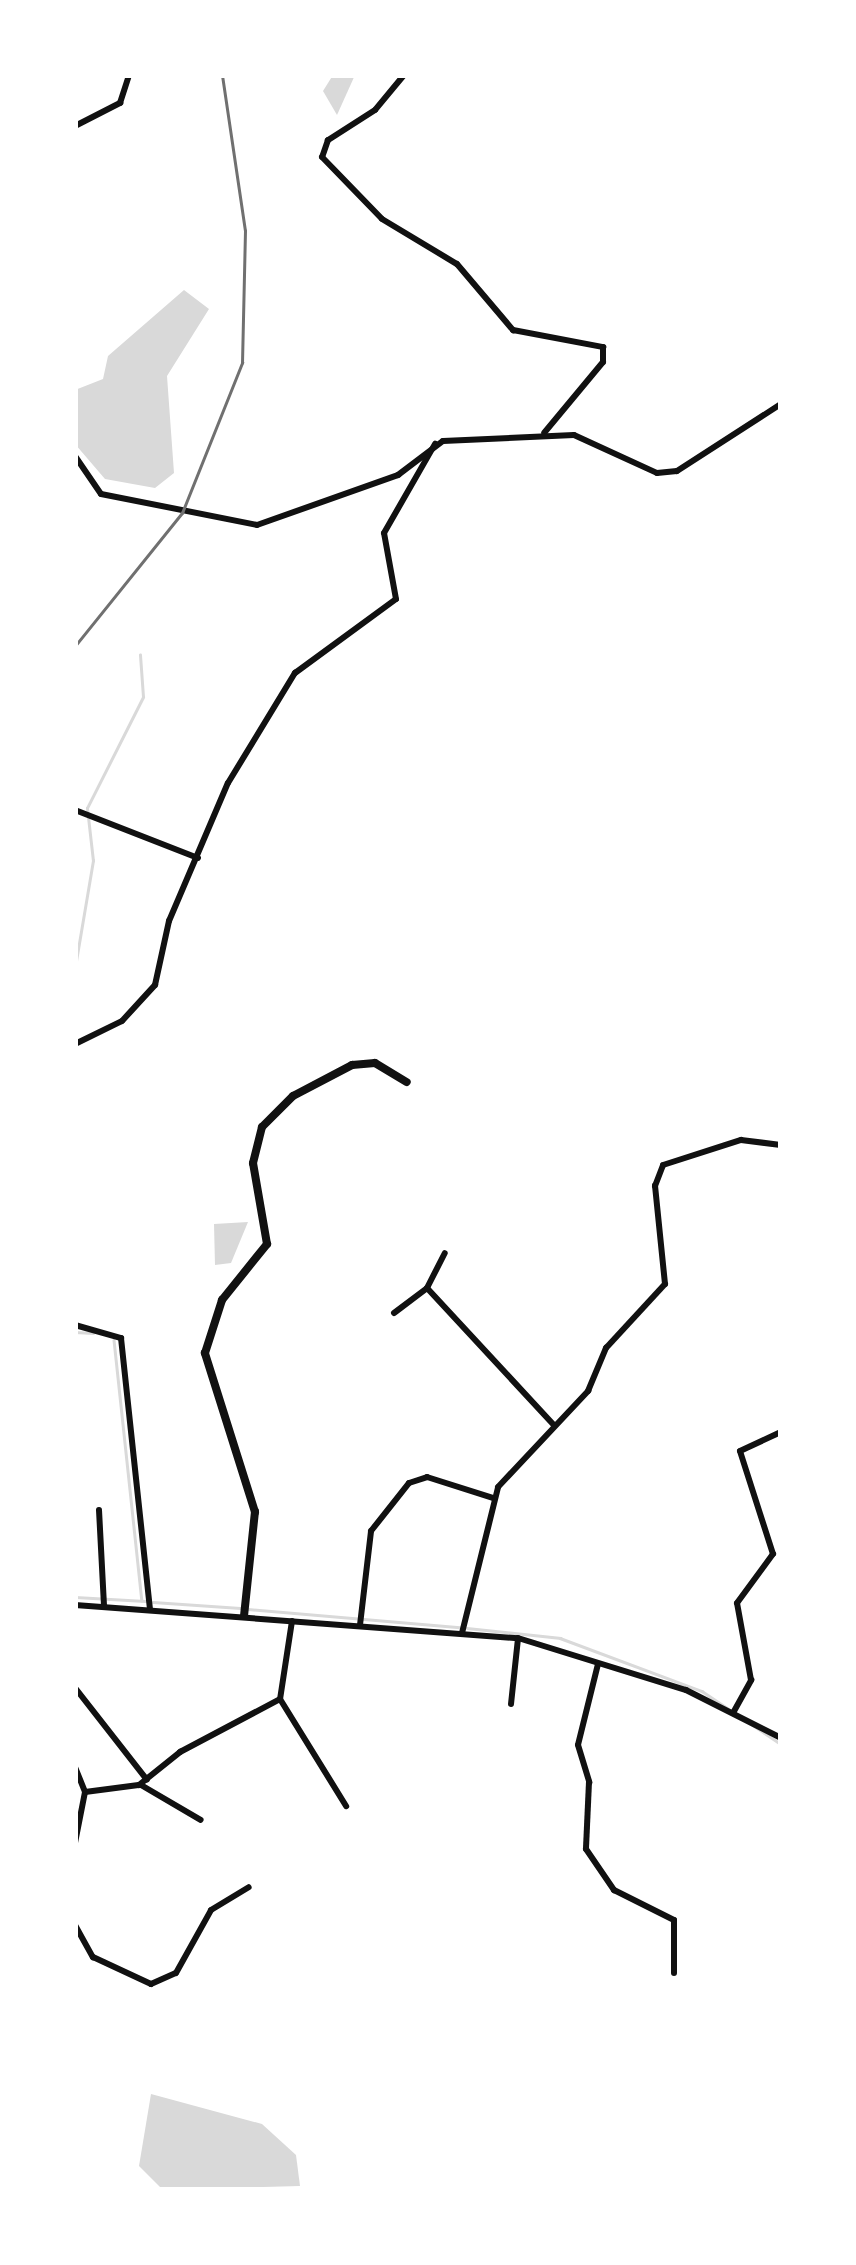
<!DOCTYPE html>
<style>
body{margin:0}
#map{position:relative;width:856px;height:2265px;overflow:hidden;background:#fff;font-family:Georgia,serif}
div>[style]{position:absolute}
.water>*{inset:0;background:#d9d9d9}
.stream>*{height:2.5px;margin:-1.25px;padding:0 1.25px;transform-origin:1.25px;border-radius:1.25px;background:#d9d9d9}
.minor>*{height:6px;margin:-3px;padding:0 3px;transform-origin:3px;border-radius:3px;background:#111}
.tertiary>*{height:8px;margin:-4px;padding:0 4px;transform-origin:4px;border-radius:4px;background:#111}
.rail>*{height:2.5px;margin:-1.25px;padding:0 1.25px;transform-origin:1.25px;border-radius:1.25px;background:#707070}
span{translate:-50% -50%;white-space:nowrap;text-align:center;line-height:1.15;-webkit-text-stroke:8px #fff;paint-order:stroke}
.frame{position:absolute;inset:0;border:78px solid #fff;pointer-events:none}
</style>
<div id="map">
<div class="water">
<div style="clip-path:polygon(333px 75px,355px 75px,337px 115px,323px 91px)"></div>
<div style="clip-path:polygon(184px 290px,209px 309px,167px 376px,174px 473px,155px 488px,105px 479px,75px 444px,75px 390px,103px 379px,108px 356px)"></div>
<div style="clip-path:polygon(248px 1222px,231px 1263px,215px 1265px,214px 1224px)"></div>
<div style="clip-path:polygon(151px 2094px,262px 2124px,296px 2155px,300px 2186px,163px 2190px,139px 2166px)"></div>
</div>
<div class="stream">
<div style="left:75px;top:967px;width:108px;rotate:-80.4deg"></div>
<div style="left:93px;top:861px;width:53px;rotate:-96.5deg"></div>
<div style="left:87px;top:808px;width:124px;rotate:-63.2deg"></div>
<div style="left:143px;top:697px;width:42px;rotate:-94.1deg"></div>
<div style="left:75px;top:1332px;width:18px;rotate:3deg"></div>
<div style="left:114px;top:1340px;width:262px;rotate:83.9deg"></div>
<div style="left:75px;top:1597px;width:70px;rotate:3.3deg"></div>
<div style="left:153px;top:1602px;width:87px;rotate:3.9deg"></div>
<div style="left:248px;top:1609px;width:212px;rotate:4.9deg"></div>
<div style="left:467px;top:1628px;width:94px;rotate:6.1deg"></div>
<div style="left:560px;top:1638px;width:152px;rotate:20.5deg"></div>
<div style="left:702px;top:1691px;width:95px;rotate:33.9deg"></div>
</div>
<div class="minor">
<div style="left:404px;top:75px;width:45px;rotate:129.6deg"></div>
<div style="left:375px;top:110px;width:56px;rotate:147.4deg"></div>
<div style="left:328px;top:140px;width:18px;rotate:109deg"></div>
<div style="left:322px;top:157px;width:86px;rotate:45.9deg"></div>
<div style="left:382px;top:219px;width:87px;rotate:31deg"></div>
<div style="left:457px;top:264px;width:87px;rotate:49.7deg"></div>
<div style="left:513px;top:330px;width:92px;rotate:10.7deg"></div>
<div style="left:603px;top:347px;width:15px;rotate:90deg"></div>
<div style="left:603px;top:362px;width:92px;rotate:129.7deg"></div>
<div style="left:75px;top:126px;width:51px;rotate:-27.1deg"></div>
<div style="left:120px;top:103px;width:29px;rotate:-72deg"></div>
<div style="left:75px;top:456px;width:46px;rotate:55.6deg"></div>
<div style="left:101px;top:494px;width:159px;rotate:11.2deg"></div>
<div style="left:257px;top:525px;width:150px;rotate:-19.5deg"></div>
<div style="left:398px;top:475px;width:56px;rotate:-37.1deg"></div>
<div style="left:443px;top:441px;width:131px;rotate:-2.6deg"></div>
<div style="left:574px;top:435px;width:91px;rotate:24.6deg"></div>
<div style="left:657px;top:473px;width:20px;rotate:-6deg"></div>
<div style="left:677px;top:471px;width:124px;rotate:-32.8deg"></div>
<div style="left:75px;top:810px;width:132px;rotate:21.3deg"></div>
<div style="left:75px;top:1044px;width:52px;rotate:-26.1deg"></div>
<div style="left:122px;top:1021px;width:49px;rotate:-47.5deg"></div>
<div style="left:155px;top:985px;width:66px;rotate:-77.7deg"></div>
<div style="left:169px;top:921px;width:150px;rotate:-66.9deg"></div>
<div style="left:228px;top:783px;width:129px;rotate:-58.7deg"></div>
<div style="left:295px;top:673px;width:125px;rotate:-36.2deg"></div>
<div style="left:396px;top:599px;width:67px;rotate:-100.3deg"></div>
<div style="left:384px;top:533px;width:103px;rotate:-60.2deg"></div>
<div style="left:75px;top:1082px;width:62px;rotate:90deg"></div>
<div style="left:427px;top:1288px;width:187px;rotate:47.2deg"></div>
<div style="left:394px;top:1313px;width:41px;rotate:-37.1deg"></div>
<div style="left:427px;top:1288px;width:39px;rotate:-63deg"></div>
<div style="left:75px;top:1325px;width:48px;rotate:15.8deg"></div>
<div style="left:121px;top:1338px;width:273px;rotate:83.9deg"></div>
<div style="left:99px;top:1510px;width:97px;rotate:87deg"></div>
<div style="left:75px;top:1605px;width:444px;rotate:4.3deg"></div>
<div style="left:518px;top:1638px;width:176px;rotate:17.2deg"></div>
<div style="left:686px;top:1690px;width:106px;rotate:26.8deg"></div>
<div style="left:292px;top:1621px;width:79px;rotate:98.7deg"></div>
<div style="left:280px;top:1699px;width:126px;rotate:58.3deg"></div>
<div style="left:360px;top:1625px;width:95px;rotate:-83.3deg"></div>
<div style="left:371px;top:1531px;width:61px;rotate:-51.6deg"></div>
<div style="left:409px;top:1483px;width:19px;rotate:-18deg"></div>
<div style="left:427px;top:1477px;width:69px;rotate:17.7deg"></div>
<div style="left:462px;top:1633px;width:150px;rotate:-76.1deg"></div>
<div style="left:498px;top:1487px;width:132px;rotate:-46.8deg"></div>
<div style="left:588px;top:1391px;width:47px;rotate:-67.3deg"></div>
<div style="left:606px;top:1348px;width:87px;rotate:-47.3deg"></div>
<div style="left:665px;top:1284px;width:99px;rotate:-95.8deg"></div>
<div style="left:655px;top:1186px;width:22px;rotate:-69deg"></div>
<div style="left:663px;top:1165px;width:82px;rotate:-17.8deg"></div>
<div style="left:741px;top:1140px;width:40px;rotate:7.1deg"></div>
<div style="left:598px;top:1664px;width:83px;rotate:103.9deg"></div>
<div style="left:578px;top:1745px;width:39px;rotate:73deg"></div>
<div style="left:589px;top:1782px;width:67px;rotate:92.6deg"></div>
<div style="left:586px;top:1849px;width:50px;rotate:55.7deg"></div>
<div style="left:614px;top:1890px;width:67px;rotate:26.6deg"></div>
<div style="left:674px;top:1920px;width:53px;rotate:90deg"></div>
<div style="left:76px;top:1689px;width:115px;rotate:52deg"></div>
<div style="left:511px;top:1704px;width:66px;rotate:-83.9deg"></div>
<div style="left:733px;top:1713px;width:38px;rotate:-61deg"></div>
<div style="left:751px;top:1680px;width:78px;rotate:-100.3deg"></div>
<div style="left:737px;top:1603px;width:61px;rotate:-53.7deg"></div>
<div style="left:773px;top:1554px;width:108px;rotate:-107.8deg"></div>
<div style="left:740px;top:1451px;width:45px;rotate:-24.9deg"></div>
<div style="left:75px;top:1767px;width:27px;rotate:68deg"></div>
<div style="left:85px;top:1792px;width:52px;rotate:101.1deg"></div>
<div style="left:141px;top:1785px;width:69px;rotate:30.3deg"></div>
<div style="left:85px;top:1792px;width:54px;rotate:-7.4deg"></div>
<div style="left:139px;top:1785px;width:53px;rotate:-38.8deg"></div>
<div style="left:180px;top:1752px;width:113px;rotate:-27.9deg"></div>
<div style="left:75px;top:1925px;width:37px;rotate:61deg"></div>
<div style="left:93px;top:1957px;width:64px;rotate:25deg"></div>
<div style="left:151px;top:1984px;width:27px;rotate:-24deg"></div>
<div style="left:176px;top:1973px;width:72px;rotate:-60.9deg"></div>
<div style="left:211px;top:1910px;width:44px;rotate:-31.2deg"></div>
</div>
<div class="tertiary">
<div style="left:244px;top:1616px;width:105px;rotate:-84deg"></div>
<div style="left:255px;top:1512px;width:167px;rotate:-107.5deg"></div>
<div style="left:205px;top:1353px;width:56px;rotate:-72.2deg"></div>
<div style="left:222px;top:1300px;width:72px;rotate:-51.2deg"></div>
<div style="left:267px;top:1244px;width:82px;rotate:-99.8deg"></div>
<div style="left:253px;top:1163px;width:37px;rotate:-76deg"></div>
<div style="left:262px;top:1127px;width:44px;rotate:-45deg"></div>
<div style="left:293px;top:1096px;width:67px;rotate:-27.7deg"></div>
<div style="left:352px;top:1065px;width:23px;rotate:-5deg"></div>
<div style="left:375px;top:1063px;width:37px;rotate:31deg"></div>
</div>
<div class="rail">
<div style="left:75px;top:646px;width:171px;rotate:-51.2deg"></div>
<div style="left:182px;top:513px;width:162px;rotate:-68.2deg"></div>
<div style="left:242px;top:363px;width:132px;rotate:-88.7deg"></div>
<div style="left:245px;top:231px;width:158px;rotate:-98.4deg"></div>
</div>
<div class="frame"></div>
</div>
